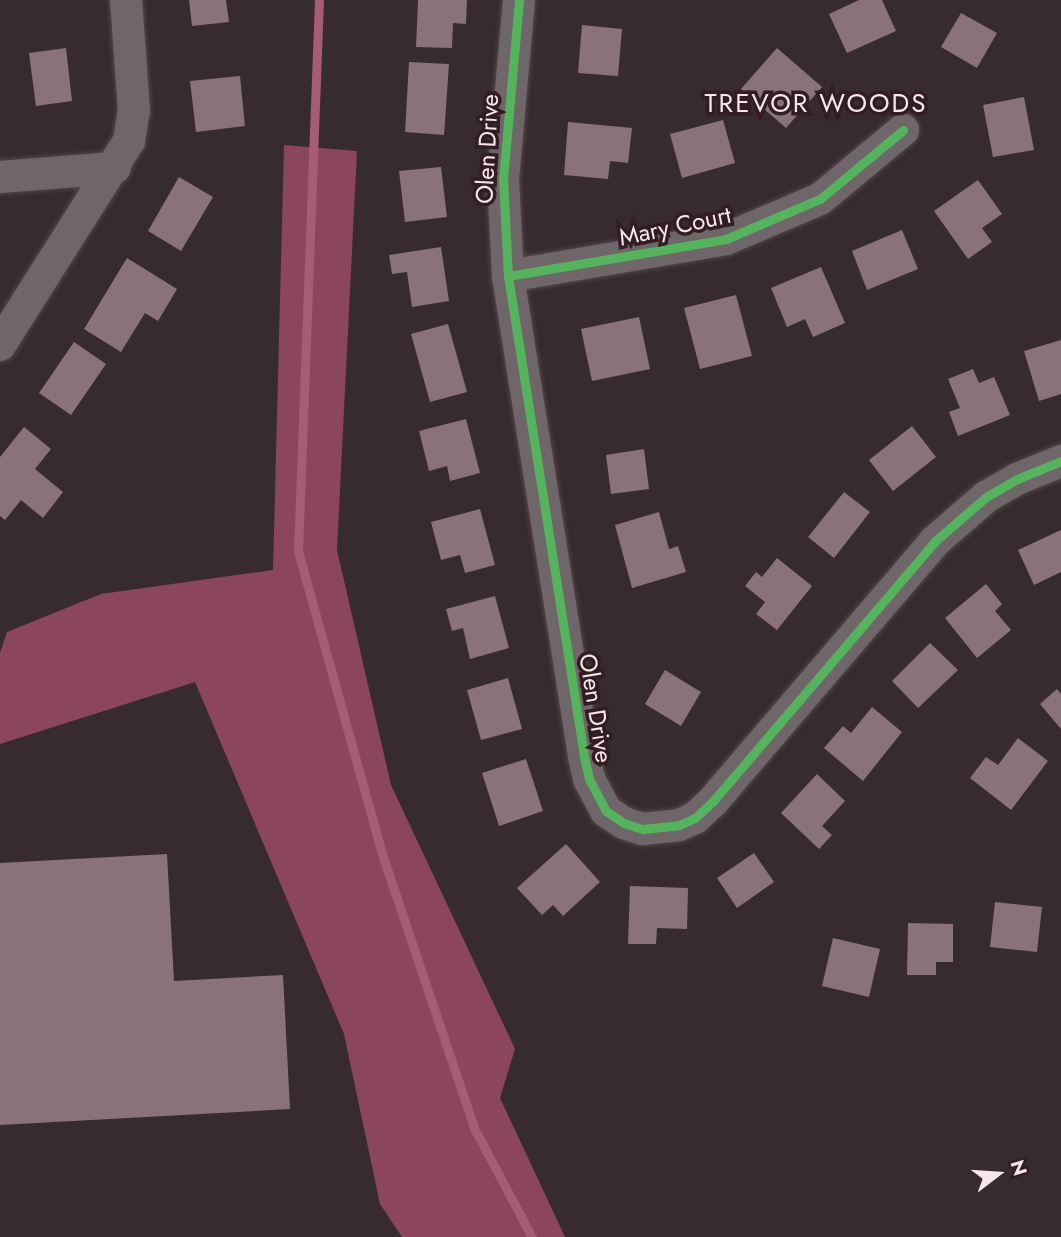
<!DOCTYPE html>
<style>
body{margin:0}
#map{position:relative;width:1061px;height:1237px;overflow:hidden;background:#382b2f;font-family:Jost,sans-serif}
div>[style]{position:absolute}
.forest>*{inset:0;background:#8b455e}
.stream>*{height:9px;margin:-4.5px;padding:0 4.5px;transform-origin:4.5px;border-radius:4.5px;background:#a75c75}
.building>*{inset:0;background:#89727a}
.roads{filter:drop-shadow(0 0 2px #52474a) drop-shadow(0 0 2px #52474a)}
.minor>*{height:32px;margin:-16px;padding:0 16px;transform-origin:16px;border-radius:16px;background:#6f6669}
.cycleway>*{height:9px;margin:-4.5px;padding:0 4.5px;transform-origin:4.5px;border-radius:4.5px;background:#56b35d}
span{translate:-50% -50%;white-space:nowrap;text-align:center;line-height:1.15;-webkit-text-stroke:7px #321d23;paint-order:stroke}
.street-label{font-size:24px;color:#f6e7eb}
.neighbourhood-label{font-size:26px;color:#f6e7eb;letter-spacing:2px}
.north{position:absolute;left:963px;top:1139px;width:70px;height:70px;-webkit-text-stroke:5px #321d23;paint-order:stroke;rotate:73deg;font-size:19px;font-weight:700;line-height:28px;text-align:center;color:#f6e7eb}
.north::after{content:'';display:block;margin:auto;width:24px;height:32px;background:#f6e7eb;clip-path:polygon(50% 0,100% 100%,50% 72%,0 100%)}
</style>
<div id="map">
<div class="forest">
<div style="clip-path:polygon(284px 145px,357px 151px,337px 550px,391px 785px,515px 1049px,500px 1098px,565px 1237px,402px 1237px,380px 1204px,344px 1034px,195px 682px,0 744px,0 653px,7px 632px,101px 594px,273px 570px)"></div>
</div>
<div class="stream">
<div style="left:319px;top:0;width:551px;rotate:92.18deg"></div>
<div style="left:298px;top:551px;width:311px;rotate:74.5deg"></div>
<div style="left:381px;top:851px;width:292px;rotate:71.4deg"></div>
<div style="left:474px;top:1128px;width:123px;rotate:62deg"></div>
</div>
<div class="building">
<div style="clip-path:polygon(189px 0,226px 0,229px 22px,192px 26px)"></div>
<div style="clip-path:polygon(418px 0,467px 0,466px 24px,453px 23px,452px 48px,416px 47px)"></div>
<div style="clip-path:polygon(859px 0,882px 0,896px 31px,847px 53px,829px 14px)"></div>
<div style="clip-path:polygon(961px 13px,997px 33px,977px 68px,941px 47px)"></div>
<div style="clip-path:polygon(582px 25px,622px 29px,618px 76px,578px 73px)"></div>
<div style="clip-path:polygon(66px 48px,72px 101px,36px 106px,29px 53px)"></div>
<div style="clip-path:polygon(777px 48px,822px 87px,786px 128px,741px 89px)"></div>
<div style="clip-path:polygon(409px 62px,449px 64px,444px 135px,405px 132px)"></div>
<div style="clip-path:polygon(240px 76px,245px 126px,196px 132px,190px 81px)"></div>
<div style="clip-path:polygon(1024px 97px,1034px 150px,993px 157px,983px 105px)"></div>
<div style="clip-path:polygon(723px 120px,735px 163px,682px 178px,670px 134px)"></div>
<div style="clip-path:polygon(568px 122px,632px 128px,628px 163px,610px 161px,608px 179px,564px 175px)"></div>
<div style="clip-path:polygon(441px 167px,447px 217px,405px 222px,399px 171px)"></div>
<div style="clip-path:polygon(179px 177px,213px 197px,181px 251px,148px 231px)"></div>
<div style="clip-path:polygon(978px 180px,1002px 214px,982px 228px,992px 242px,968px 259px,934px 211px)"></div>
<div style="clip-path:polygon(902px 230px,918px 269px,867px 290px,852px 251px)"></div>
<div style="clip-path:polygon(441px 247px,449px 301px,412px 307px,407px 272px,392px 274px,389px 255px)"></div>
<div style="clip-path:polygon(127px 258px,177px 289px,158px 321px,145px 313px,121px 352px,84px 329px)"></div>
<div style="clip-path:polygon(821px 267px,845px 323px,813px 337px,805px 319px,787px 327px,771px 288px)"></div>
<div style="clip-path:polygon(736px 295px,752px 356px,700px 369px,684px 308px)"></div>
<div style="clip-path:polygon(639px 317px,650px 369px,592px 381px,581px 329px)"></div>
<div style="clip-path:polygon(448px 324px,467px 392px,430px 402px,411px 334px)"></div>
<div style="clip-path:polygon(1061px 340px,1061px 394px,1039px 401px,1024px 351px)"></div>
<div style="clip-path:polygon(74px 342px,106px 364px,71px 415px,39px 393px)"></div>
<div style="clip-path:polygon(973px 369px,979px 383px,994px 377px,1010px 415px,958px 436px,949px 412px,960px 408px,948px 379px)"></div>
<div style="clip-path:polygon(466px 419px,480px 473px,450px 481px,447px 466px,429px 471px,419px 431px)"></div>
<div style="clip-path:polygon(912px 426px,936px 457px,893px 491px,869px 460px)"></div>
<div style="clip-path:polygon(24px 427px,51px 449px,35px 469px,63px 492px,43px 518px,21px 500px,5px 520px,0 516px,0 457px)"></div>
<div style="clip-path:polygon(644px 449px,649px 489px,611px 494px,606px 455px)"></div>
<div style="clip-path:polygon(844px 492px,870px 512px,834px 558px,808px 537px)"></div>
<div style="clip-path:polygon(480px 509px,495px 565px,465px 573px,460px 555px,441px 560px,431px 522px)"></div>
<div style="clip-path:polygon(659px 512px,669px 549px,678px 546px,686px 572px,632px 588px,615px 525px)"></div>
<div style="clip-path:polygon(1061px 530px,1061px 572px,1034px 585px,1018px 550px)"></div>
<div style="clip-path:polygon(777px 558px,812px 586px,777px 630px,756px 614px,765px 602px,745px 586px,756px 572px,762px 577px)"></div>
<div style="clip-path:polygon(986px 584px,1002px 604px,995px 611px,1011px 630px,977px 658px,945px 618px)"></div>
<div style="clip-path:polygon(495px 596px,509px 648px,470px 659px,463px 628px,452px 631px,446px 609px)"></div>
<div style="clip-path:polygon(930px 643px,958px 670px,918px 708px,892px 681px)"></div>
<div style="clip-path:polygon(665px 670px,701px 692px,681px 726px,645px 704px)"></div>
<div style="clip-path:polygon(508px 678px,522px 729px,481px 740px,467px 690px)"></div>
<div style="clip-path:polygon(1057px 689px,1061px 694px,1061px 729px,1040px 704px)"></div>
<div style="clip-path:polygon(872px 707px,902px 732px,863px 781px,824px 748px,843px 726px,851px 733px)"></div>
<div style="clip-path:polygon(1018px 738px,1048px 761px,1011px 810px,970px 778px,986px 757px,998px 765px)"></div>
<div style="clip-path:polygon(526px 759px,543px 811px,499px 826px,482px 773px)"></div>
<div style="clip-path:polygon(817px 774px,845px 801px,822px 826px,832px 835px,819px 849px,781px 813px)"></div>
<div style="clip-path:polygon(566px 844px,600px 882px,563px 916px,553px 905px,542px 915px,517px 888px)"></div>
<div style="clip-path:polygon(754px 853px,774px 882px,737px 908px,717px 878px)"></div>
<div style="clip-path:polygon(167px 854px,174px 981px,283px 975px,290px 1109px,0 1125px,0 863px)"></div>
<div style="clip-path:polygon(630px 886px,688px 888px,687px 929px,657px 928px,656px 944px,628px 944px)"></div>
<div style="clip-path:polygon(995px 902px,1042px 907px,1037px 952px,990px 947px)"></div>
<div style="clip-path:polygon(908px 923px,953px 924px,953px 962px,936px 962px,936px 975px,907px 975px)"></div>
<div style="clip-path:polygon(833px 938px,880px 949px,869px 997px,822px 986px)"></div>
</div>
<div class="roads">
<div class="minor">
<div style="left:519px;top:0;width:179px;rotate:95.1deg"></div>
<div style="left:503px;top:178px;width:98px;rotate:87.1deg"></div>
<div style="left:508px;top:276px;width:487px;rotate:81deg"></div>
<div style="left:584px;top:757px;width:23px;rotate:77deg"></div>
<div style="left:589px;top:779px;width:36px;rotate:62deg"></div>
<div style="left:606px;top:811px;width:22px;rotate:34deg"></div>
<div style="left:624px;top:823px;width:20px;rotate:18deg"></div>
<div style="left:643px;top:829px;width:36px;rotate:-6deg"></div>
<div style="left:679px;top:825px;width:17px;rotate:-24deg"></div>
<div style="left:695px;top:818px;width:26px;rotate:-43deg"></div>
<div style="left:714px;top:800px;width:339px;rotate:-49.5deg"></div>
<div style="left:934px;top:542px;width:69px;rotate:-40.9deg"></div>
<div style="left:986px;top:497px;width:36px;rotate:-30deg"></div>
<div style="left:1017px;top:479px;width:48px;rotate:-22.2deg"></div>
<div style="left:0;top:177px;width:115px;rotate:-4.5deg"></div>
<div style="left:508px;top:276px;width:221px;rotate:-9.6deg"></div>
<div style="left:726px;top:239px;width:102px;rotate:-23.1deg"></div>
<div style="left:820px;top:199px;width:108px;rotate:-39.7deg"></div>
<div style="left:0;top:345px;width:241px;rotate:-57.7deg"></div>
<div style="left:129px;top:141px;width:30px;rotate:-81deg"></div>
<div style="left:134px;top:111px;width:111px;rotate:-94.1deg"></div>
</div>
</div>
<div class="cycleway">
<div style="left:519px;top:0;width:179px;rotate:95.1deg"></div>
<div style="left:503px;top:178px;width:98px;rotate:87.1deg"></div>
<div style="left:508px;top:276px;width:487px;rotate:81deg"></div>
<div style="left:584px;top:757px;width:23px;rotate:77deg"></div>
<div style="left:589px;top:779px;width:36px;rotate:62deg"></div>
<div style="left:606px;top:811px;width:22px;rotate:34deg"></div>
<div style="left:624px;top:823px;width:20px;rotate:18deg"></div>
<div style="left:643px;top:829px;width:36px;rotate:-6deg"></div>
<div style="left:679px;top:825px;width:17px;rotate:-24deg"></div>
<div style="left:695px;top:818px;width:26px;rotate:-43deg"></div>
<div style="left:714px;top:800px;width:339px;rotate:-49.5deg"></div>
<div style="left:934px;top:542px;width:69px;rotate:-40.9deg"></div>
<div style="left:986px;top:497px;width:36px;rotate:-30deg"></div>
<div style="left:1017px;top:479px;width:48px;rotate:-22.2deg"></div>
<div style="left:508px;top:276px;width:221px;rotate:-9.6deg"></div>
<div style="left:726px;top:239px;width:102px;rotate:-23.1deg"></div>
<div style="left:820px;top:199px;width:108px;rotate:-39.7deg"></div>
</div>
<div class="street-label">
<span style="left:487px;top:149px;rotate:-87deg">Olen Drive</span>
<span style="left:675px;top:226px;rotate:-12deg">Mary Court</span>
<span style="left:596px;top:708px;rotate:81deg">Olen Drive</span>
</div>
<div class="neighbourhood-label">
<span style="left:816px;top:104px">TREVOR WOODS</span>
</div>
<div class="north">N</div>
</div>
